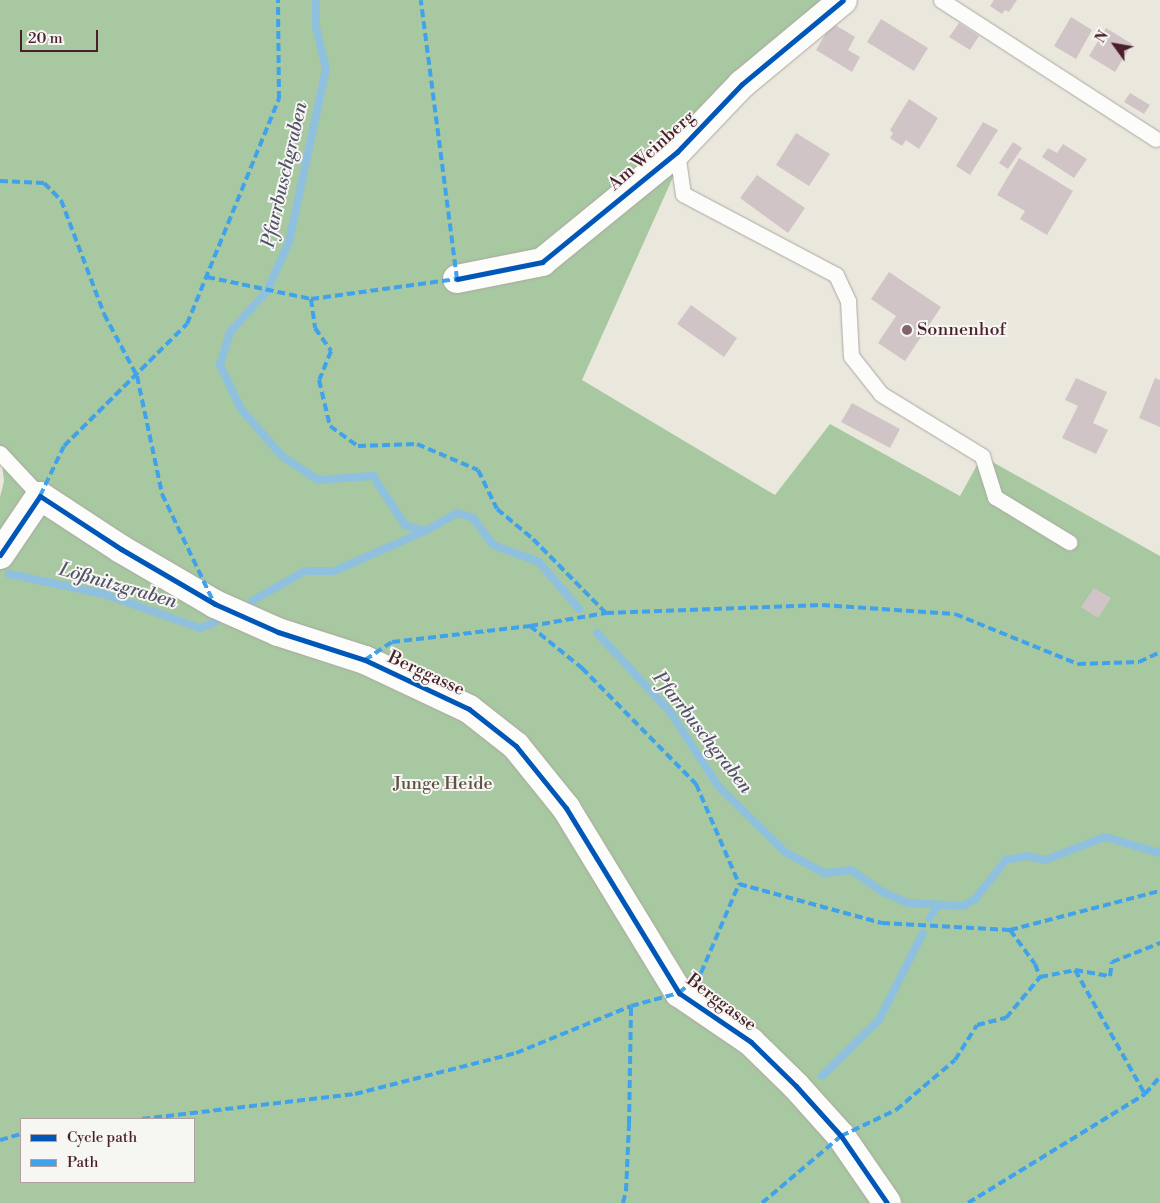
<!DOCTYPE html>
<meta charset="utf-8">
<style>
body{margin:0}
#map{position:relative;width:1160px;height:1203px;overflow:hidden;background:#eae8dd;font-family:"Libre Bodoni",serif}
div>[style]{position:absolute}
.forest>*{inset:0;background:#a7c8a0}
.stream>*{height:8px;margin:-4px;padding:0 4px;transform-origin:4px;border-radius:4px;background:#8fc1de}
.building>*{inset:0;background:#d1c4c6}
.roads{filter:drop-shadow(0 0 1px #ada6a2) drop-shadow(0 0 1px #ada6a2)}
.service>*{height:15px;margin:-7.5px;padding:0 7.5px;transform-origin:7.5px;border-radius:7.5px;background:#fcfcfa}
.minor>*{height:28px;margin:-14px;padding:0 14px;transform-origin:14px;border-radius:14px;background:#fcfcfa}
.quiet>*{height:4px;margin-top:-2px;transform-origin:0;background:repeating-linear-gradient(90deg,#40a2eb 0 8px,transparent 0 12px)}
.cycleway>*{height:5px;margin:-2.5px;padding:0 2.5px;transform-origin:2.5px;border-radius:2.5px;background:#0057b8}
.dots>*{width:14px;height:14px;translate:-50% -50%;box-sizing:border-box;border:2px solid #f6f6f2;border-radius:50%}
span{translate:-50% -50%;white-space:nowrap;text-align:center;line-height:1.15;-webkit-text-stroke:4px #f6f6f2;paint-order:stroke}
.street-label{font-size:18px;color:#4a1f2b}
.poi-label{font-size:18px;color:#4a1f2b}
.left{translate:0 -50%;text-align:left}
.park-label{font-size:18px;color:#5e5244}
.water-label{font-size:19px;color:#54526a;font-style:italic}
.legend{position:absolute;left:20px;top:1118px;width:175px;height:65px;box-sizing:border-box;background:#f6f6f2;border:1px solid #b1a0a2;margin:0;padding:6px 9px;list-style:none;font-size:15px;color:#4a1f2b}
.legend li{display:flex;align-items:center;gap:10px;height:25px}
.legend b{width:25px;border:1px solid #b1a0a2}
.north{position:absolute;left:1090px;top:20px;width:50px;height:50px;-webkit-text-stroke:4px #f6f6f2;paint-order:stroke;rotate:302deg;font-size:14px;font-weight:700;line-height:20px;text-align:center;color:#4a1f2b}
.north::after{content:'';display:block;margin:auto;width:18px;height:22px;background:#4a1f2b;clip-path:polygon(50% 0,100% 100%,50% 72%,0 100%)}
.scale{position:absolute;left:20px;top:30px;width:78px;height:22px;box-sizing:border-box;border:2px solid #4a1f2b;border-top:0;padding-left:6px;font-size:15px;line-height:18px;white-space:nowrap;color:#4a1f2b;-webkit-text-stroke:4px #f6f6f2;paint-order:stroke}
</style>
<div id="map">
<div class="forest">
<div style="clip-path:polygon(evenodd,0 0,829px 0,683px 155px,582px 380px,775px 495px,830px 424px,960px 496px,982px 456px,1160px 556px,1160px 1203px,0 1203px,0 497px,4px 481px,0 448px,0 0,21px 1119px,194px 1119px,194px 1182px,21px 1182px,21px 1119px)"></div>
</div>
<div class="stream">
<div style="left:316px;top:0;width:27px;rotate:90deg"></div>
<div style="left:316px;top:27px;width:43px;rotate:76.6deg"></div>
<div style="left:326px;top:69px;width:177px;rotate:102.1deg"></div>
<div style="left:289px;top:242px;width:54px;rotate:114.2deg"></div>
<div style="left:267px;top:291px;width:55px;rotate:132.1deg"></div>
<div style="left:230px;top:332px;width:34px;rotate:107deg"></div>
<div style="left:220px;top:365px;width:49px;rotate:64.5deg"></div>
<div style="left:241px;top:409px;width:62px;rotate:48.9deg"></div>
<div style="left:282px;top:456px;width:43px;rotate:33.7deg"></div>
<div style="left:318px;top:480px;width:55px;rotate:-4.2deg"></div>
<div style="left:373px;top:476px;width:59px;rotate:56.9deg"></div>
<div style="left:405px;top:525px;width:21px;rotate:17deg"></div>
<div style="left:425px;top:531px;width:37px;rotate:-29deg"></div>
<div style="left:457px;top:513px;width:17px;rotate:17deg"></div>
<div style="left:473px;top:518px;width:34px;rotate:53deg"></div>
<div style="left:493px;top:545px;width:49px;rotate:20.3deg"></div>
<div style="left:539px;top:562px;width:62px;rotate:49.6deg"></div>
<div style="left:9px;top:574px;width:97px;rotate:11.9deg"></div>
<div style="left:104px;top:594px;width:102px;rotate:19.5deg"></div>
<div style="left:200px;top:628px;width:17px;rotate:-21deg"></div>
<div style="left:252px;top:601px;width:61px;rotate:-29.5deg"></div>
<div style="left:305px;top:571px;width:29px"></div>
<div style="left:334px;top:571px;width:99px;rotate:-23.7deg"></div>
<div style="left:597px;top:633px;width:109px;rotate:47.2deg"></div>
<div style="left:671px;top:713px;width:87px;rotate:57.2deg"></div>
<div style="left:718px;top:786px;width:94px;rotate:44.6deg"></div>
<div style="left:785px;top:852px;width:44px;rotate:28.3deg"></div>
<div style="left:824px;top:873px;width:27px;rotate:-6deg"></div>
<div style="left:851px;top:870px;width:39px;rotate:35deg"></div>
<div style="left:883px;top:892px;width:27px;rotate:24deg"></div>
<div style="left:908px;top:903px;width:55px;rotate:3.1deg"></div>
<div style="left:963px;top:906px;width:14px;rotate:-30deg"></div>
<div style="left:975px;top:899px;width:50px;rotate:-51.5deg"></div>
<div style="left:1006px;top:860px;width:20px;rotate:-11deg"></div>
<div style="left:1026px;top:856px;width:19px;rotate:12deg"></div>
<div style="left:1045px;top:860px;width:64px;rotate:-21deg"></div>
<div style="left:1105px;top:837px;width:57px;rotate:16.2deg"></div>
<div style="left:930px;top:918px;width:16px;rotate:-60deg"></div>
<div style="left:822px;top:1076px;width:80px;rotate:-44.5deg"></div>
<div style="left:879px;top:1020px;width:97px;rotate:-63.2deg"></div>
</div>
<div class="building">
<div style="clip-path:polygon(994px 0,1017px 0,1009px 12px,1005px 10px,1002px 14px,990px 6px)"></div>
<div style="clip-path:polygon(1071px 17px,1092px 30px,1076px 59px,1054px 46px)"></div>
<div style="clip-path:polygon(881px 19px,928px 48px,914px 71px,867px 42px)"></div>
<div style="clip-path:polygon(832px 23px,855px 37px,848px 50px,860px 57px,852px 72px,816px 50px)"></div>
<div style="clip-path:polygon(959px 23px,979px 36px,970px 50px,949px 37px)"></div>
<div style="clip-path:polygon(1106px 28px,1132px 44px,1115px 72px,1089px 56px)"></div>
<div style="clip-path:polygon(1130px 93px,1150px 105px,1144px 114px,1124px 102px)"></div>
<div style="clip-path:polygon(909px 99px,938px 118px,919px 149px,906px 140px,902px 146px,890px 138px,893px 133px,890px 130px)"></div>
<div style="clip-path:polygon(983px 122px,998px 130px,970px 175px,956px 166px)"></div>
<div style="clip-path:polygon(796px 133px,830px 154px,809px 186px,776px 165px)"></div>
<div style="clip-path:polygon(1013px 142px,1022px 148px,1008px 169px,999px 163px)"></div>
<div style="clip-path:polygon(1063px 144px,1087px 159px,1074px 178px,1042px 157px,1048px 148px,1057px 153px)"></div>
<div style="clip-path:polygon(1019px 158px,1073px 191px,1047px 235px,1020px 219px,1025px 211px,997px 195px)"></div>
<div style="clip-path:polygon(757px 175px,805px 208px,788px 233px,740px 198px)"></div>
<div style="clip-path:polygon(889px 272px,941px 307px,905px 361px,878px 343px,896px 316px,871px 299px)"></div>
<div style="clip-path:polygon(691px 305px,737px 338px,724px 357px,677px 324px)"></div>
<div style="clip-path:polygon(1076px 378px,1107px 392px,1093px 423px,1108px 430px,1096px 454px,1062px 438px,1078px 406px,1065px 400px)"></div>
<div style="clip-path:polygon(1155px 378px,1160px 380px,1160px 427px,1139px 418px)"></div>
<div style="clip-path:polygon(852px 403px,900px 429px,890px 448px,841px 422px)"></div>
<div style="clip-path:polygon(1094px 588px,1111px 598px,1098px 618px,1081px 607px)"></div>
</div>
<div class="roads">
<div class="service">
<div style="left:941px;top:0;width:256px;rotate:32.9deg"></div>
<div style="left:677px;top:152px;width:42px;rotate:81.9deg"></div>
<div style="left:683px;top:194px;width:173px;rotate:27.9deg"></div>
<div style="left:836px;top:275px;width:29px;rotate:65deg"></div>
<div style="left:848px;top:301px;width:55px;rotate:86.9deg"></div>
<div style="left:851px;top:356px;width:48px;rotate:51.7deg"></div>
<div style="left:881px;top:394px;width:119px;rotate:31.5deg"></div>
<div style="left:982px;top:456px;width:43px;rotate:72.4deg"></div>
<div style="left:995px;top:497px;width:87px;rotate:31.3deg"></div>
<div style="left:0;top:453px;width:59px;rotate:47.1deg"></div>
</div>
<div class="minor">
<div style="left:457px;top:279px;width:87px;rotate:-11.3deg"></div>
<div style="left:542px;top:262px;width:174px;rotate:-39.2deg"></div>
<div style="left:677px;top:152px;width:94px;rotate:-46.3deg"></div>
<div style="left:742px;top:84px;width:131px;rotate:-39.7deg"></div>
<div style="left:0;top:555px;width:71px;rotate:-55.9deg"></div>
<div style="left:40px;top:496px;width:97px;rotate:33.2deg"></div>
<div style="left:121px;top:549px;width:109px;rotate:30.3deg"></div>
<div style="left:215px;top:604px;width:69px;rotate:24deg"></div>
<div style="left:278px;top:632px;width:91px;rotate:17.8deg"></div>
<div style="left:365px;top:660px;width:115px;rotate:25.2deg"></div>
<div style="left:469px;top:709px;width:60px;rotate:38.2deg"></div>
<div style="left:516px;top:746px;width:80px;rotate:51.1deg"></div>
<div style="left:566px;top:808px;width:217px;rotate:58.6deg"></div>
<div style="left:679px;top:993px;width:87px;rotate:34.2deg"></div>
<div style="left:751px;top:1042px;width:63px;rotate:44.4deg"></div>
<div style="left:796px;top:1086px;width:67px;rotate:48deg"></div>
<div style="left:841px;top:1136px;width:81px;rotate:55.5deg"></div>
</div>
</div>
<div class="quiet">
<div style="left:0;top:181px;width:44px;rotate:2.6deg"></div>
<div style="left:44px;top:183px;width:24px;rotate:45deg"></div>
<div style="left:61px;top:200px;width:122px;rotate:69.3deg"></div>
<div style="left:104px;top:314px;width:70px;rotate:62deg"></div>
<div style="left:137px;top:376px;width:121px;rotate:78deg"></div>
<div style="left:162px;top:494px;width:119px;rotate:64.5deg"></div>
<div style="left:207px;top:277px;width:106px;rotate:11.9deg"></div>
<div style="left:311px;top:299px;width:147px;rotate:-7.8deg"></div>
<div style="left:457px;top:279px;width:281px;rotate:-97.4deg"></div>
<div style="left:311px;top:299px;width:29px;rotate:82deg"></div>
<div style="left:315px;top:328px;width:28px;rotate:55deg"></div>
<div style="left:331px;top:351px;width:31px;rotate:112deg"></div>
<div style="left:319px;top:380px;width:47px;rotate:76.6deg"></div>
<div style="left:330px;top:426px;width:34px;rotate:36deg"></div>
<div style="left:358px;top:446px;width:59px;rotate:-1.9deg"></div>
<div style="left:417px;top:444px;width:66px;rotate:23.1deg"></div>
<div style="left:478px;top:470px;width:43px;rotate:64deg"></div>
<div style="left:497px;top:509px;width:47px;rotate:39.8deg"></div>
<div style="left:533px;top:539px;width:104px;rotate:45.4deg"></div>
<div style="left:40px;top:496px;width:55px;rotate:-64.4deg"></div>
<div style="left:64px;top:446px;width:173px;rotate:-44.8deg"></div>
<div style="left:187px;top:324px;width:243px;rotate:-67.8deg"></div>
<div style="left:279px;top:99px;width:99px;rotate:-90.6deg"></div>
<div style="left:530px;top:626px;width:77px;rotate:-9.7deg"></div>
<div style="left:606px;top:613px;width:216px;rotate:-2.1deg"></div>
<div style="left:822px;top:605px;width:133px;rotate:3.9deg"></div>
<div style="left:955px;top:614px;width:133px;rotate:22.1deg"></div>
<div style="left:1078px;top:664px;width:61px;rotate:-1.9deg"></div>
<div style="left:1139px;top:662px;width:23px;rotate:-25deg"></div>
<div style="left:365px;top:660px;width:32px;rotate:-34deg"></div>
<div style="left:392px;top:642px;width:139px;rotate:-6.6deg"></div>
<div style="left:530px;top:626px;width:67px;rotate:38.9deg"></div>
<div style="left:582px;top:668px;width:163px;rotate:45.5deg"></div>
<div style="left:696px;top:784px;width:109px;rotate:66.7deg"></div>
<div style="left:739px;top:884px;width:148px;rotate:15.3deg"></div>
<div style="left:882px;top:923px;width:128px;rotate:3.1deg"></div>
<div style="left:1010px;top:930px;width:155px;rotate:-14.6deg"></div>
<div style="left:1010px;top:930px;width:42px;rotate:53.7deg"></div>
<div style="left:1035px;top:964px;width:14px;rotate:69deg"></div>
<div style="left:1075px;top:970px;width:142px;rotate:60.6deg"></div>
<div style="left:142px;top:1119px;width:214px;rotate:-6.7deg"></div>
<div style="left:355px;top:1094px;width:166px;rotate:-14.3deg"></div>
<div style="left:516px;top:1053px;width:124px;rotate:-22.2deg"></div>
<div style="left:631px;top:1006px;width:50px;rotate:-15.2deg"></div>
<div style="left:679px;top:993px;width:30px;rotate:-42deg"></div>
<div style="left:701px;top:973px;width:97px;rotate:-66.9deg"></div>
<div style="left:0;top:1140px;width:22px;rotate:-16deg"></div>
<div style="left:623px;top:1203px;width:12px;rotate:-76deg"></div>
<div style="left:626px;top:1191px;width:67px;rotate:-87.4deg"></div>
<div style="left:629px;top:1124px;width:118px;rotate:-89deg"></div>
<div style="left:762px;top:1203px;width:104px;rotate:-40.3deg"></div>
<div style="left:841px;top:1136px;width:61px;rotate:-25.3deg"></div>
<div style="left:896px;top:1110px;width:77px;rotate:-40.3deg"></div>
<div style="left:955px;top:1060px;width:41px;rotate:-57.8deg"></div>
<div style="left:977px;top:1025px;width:30px;rotate:-14deg"></div>
<div style="left:1006px;top:1018px;width:53px;rotate:-50.3deg"></div>
<div style="left:1040px;top:977px;width:36px;rotate:-11deg"></div>
<div style="left:1075px;top:970px;width:36px;rotate:10deg"></div>
<div style="left:1110px;top:976px;width:14px;rotate:-82deg"></div>
<div style="left:1112px;top:962px;width:52px;rotate:-21.6deg"></div>
<div style="left:968px;top:1203px;width:208px;rotate:-31.6deg"></div>
<div style="left:1145px;top:1094px;width:23px;rotate:-49deg"></div>
</div>
<div class="cycleway">
<div style="left:457px;top:279px;width:87px;rotate:-11.3deg"></div>
<div style="left:542px;top:262px;width:174px;rotate:-39.2deg"></div>
<div style="left:677px;top:152px;width:94px;rotate:-46.3deg"></div>
<div style="left:742px;top:84px;width:131px;rotate:-39.7deg"></div>
<div style="left:0;top:555px;width:71px;rotate:-55.9deg"></div>
<div style="left:40px;top:496px;width:97px;rotate:33.2deg"></div>
<div style="left:121px;top:549px;width:109px;rotate:30.3deg"></div>
<div style="left:215px;top:604px;width:69px;rotate:24deg"></div>
<div style="left:278px;top:632px;width:91px;rotate:17.8deg"></div>
<div style="left:365px;top:660px;width:115px;rotate:25.2deg"></div>
<div style="left:469px;top:709px;width:60px;rotate:38.2deg"></div>
<div style="left:516px;top:746px;width:80px;rotate:51.1deg"></div>
<div style="left:566px;top:808px;width:217px;rotate:58.6deg"></div>
<div style="left:679px;top:993px;width:87px;rotate:34.2deg"></div>
<div style="left:751px;top:1042px;width:63px;rotate:44.4deg"></div>
<div style="left:796px;top:1086px;width:67px;rotate:48deg"></div>
<div style="left:841px;top:1136px;width:81px;rotate:55.5deg"></div>
</div>
<div class="dots">
<div style="left:907px;top:330px;background:#826569"></div>
</div>
<div class="street-label">
<span style="left:652px;top:151px;rotate:-42deg">Am Weinberg</span>
<span style="left:426px;top:674px;rotate:25deg">Berggasse</span>
<span style="left:721px;top:1003px;rotate:37deg">Berggasse</span>
</div>
<div class="poi-label">
<span class="left" style="left:917px;top:330px">Sonnenhof</span>
</div>
<div class="park-label">
<span style="left:443px;top:784px">Junge Heide</span>
</div>
<div class="water-label">
<span style="left:285px;top:175px;rotate:-77deg">Pfarrbuschgraben</span>
<span style="left:118px;top:586px;rotate:16deg">Lößnitzgraben</span>
<span style="left:702px;top:733px;rotate:52deg">Pfarrbuschgraben</span>
</div>
<ul class="legend">
<li><b style="height:6px;background:#0057b8"></b>Cycle path</li>
<li><b style="height:6px;background:#40a2eb"></b>Path</li>
</ul>
<div class="north">N</div>
<div class="scale">20 m</div>
</div>
